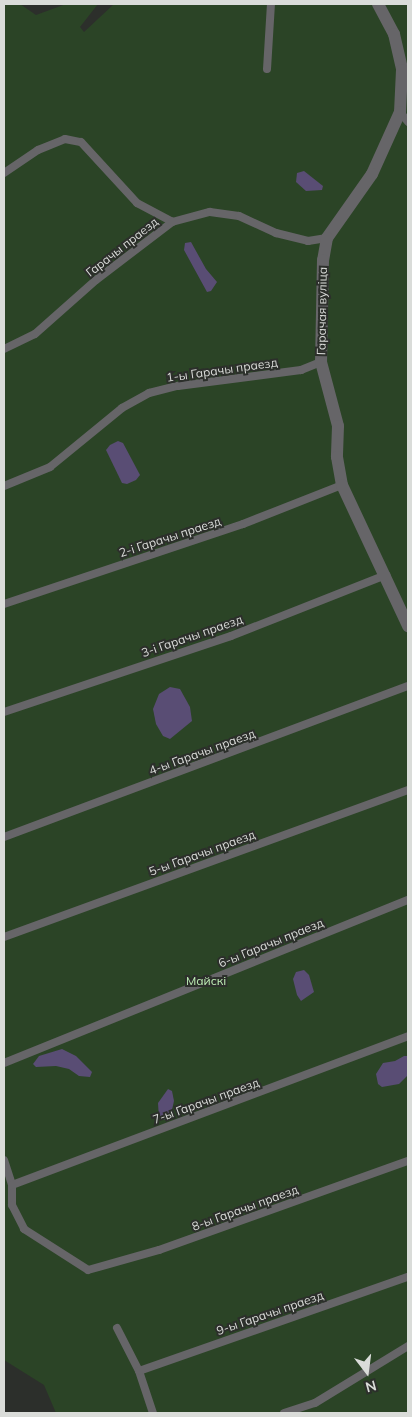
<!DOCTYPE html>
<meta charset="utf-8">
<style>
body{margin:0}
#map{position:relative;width:412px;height:1417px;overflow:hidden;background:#2c2f2b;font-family:Mulish,sans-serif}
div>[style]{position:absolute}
.green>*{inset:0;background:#2b4426}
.water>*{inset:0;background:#594d74}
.service>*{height:8px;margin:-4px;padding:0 4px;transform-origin:4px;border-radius:4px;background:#666568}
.minor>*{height:12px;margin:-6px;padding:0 6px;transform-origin:6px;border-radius:6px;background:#666568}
span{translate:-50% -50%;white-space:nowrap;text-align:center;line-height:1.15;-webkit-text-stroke:4px #2c2f2b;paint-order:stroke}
.street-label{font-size:12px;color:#dadcd9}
.park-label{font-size:12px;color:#c0f1b7}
.frame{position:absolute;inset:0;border:5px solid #dadcd9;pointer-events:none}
.north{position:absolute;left:342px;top:1347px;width:50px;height:50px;-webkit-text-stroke:4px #2c2f2b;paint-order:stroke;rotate:165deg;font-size:14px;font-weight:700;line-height:20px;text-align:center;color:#dadcd9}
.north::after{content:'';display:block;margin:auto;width:18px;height:22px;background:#dadcd9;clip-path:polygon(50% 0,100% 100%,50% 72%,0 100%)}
</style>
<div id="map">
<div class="green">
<div style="clip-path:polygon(4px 4px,20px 4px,36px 15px,66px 4px,98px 4px,80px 27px,84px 32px,114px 4px,408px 4px,408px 1413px,56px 1413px,44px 1385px,4px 1360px)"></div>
</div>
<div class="water">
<div style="clip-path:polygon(304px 171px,323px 186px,322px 190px,306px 191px,296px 182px,297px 173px)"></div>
<div style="clip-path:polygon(191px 242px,206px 269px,217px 282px,211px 291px,207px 292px,184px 250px,185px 243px)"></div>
<div style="clip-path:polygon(118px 441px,123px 443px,140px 475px,136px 480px,127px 484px,122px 483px,106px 450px,110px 445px)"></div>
<div style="clip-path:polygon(170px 687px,180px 689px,190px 707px,192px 721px,170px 739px,163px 736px,156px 724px,153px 709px,159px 694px)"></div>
<div style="clip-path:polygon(304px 970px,309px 975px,314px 992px,301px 1001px,297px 995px,293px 979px,296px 972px)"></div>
<div style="clip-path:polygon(62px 1049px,76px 1056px,92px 1072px,90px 1077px,79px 1076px,69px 1069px,56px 1066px,36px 1067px,33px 1064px,39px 1056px)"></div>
<div style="clip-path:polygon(404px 1056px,408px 1056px,408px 1075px,399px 1084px,382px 1087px,378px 1084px,376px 1074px,383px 1063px,395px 1061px)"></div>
<div style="clip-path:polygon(168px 1089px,172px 1091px,174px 1101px,171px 1114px,165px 1120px,159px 1118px,158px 1103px)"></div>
</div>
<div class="service">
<div style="left:267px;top:69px;width:65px;rotate:-86.5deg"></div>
<div style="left:400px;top:112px;width:13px;rotate:51deg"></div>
<div style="left:4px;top:173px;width:41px;rotate:-34.1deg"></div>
<div style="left:38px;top:150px;width:29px;rotate:-22deg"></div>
<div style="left:65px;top:139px;width:16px;rotate:11deg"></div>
<div style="left:81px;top:142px;width:83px;rotate:47.4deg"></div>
<div style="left:137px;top:203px;width:40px;rotate:28deg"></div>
<div style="left:4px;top:349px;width:34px;rotate:-26deg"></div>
<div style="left:35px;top:334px;width:81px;rotate:-41.5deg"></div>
<div style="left:96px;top:280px;width:96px;rotate:-37.3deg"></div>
<div style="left:172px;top:222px;width:39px;rotate:-15deg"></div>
<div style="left:210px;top:212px;width:29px;rotate:8deg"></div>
<div style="left:239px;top:216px;width:41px;rotate:24.7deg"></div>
<div style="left:276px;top:233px;width:33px;rotate:14deg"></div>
<div style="left:308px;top:241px;width:19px;rotate:-9deg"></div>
<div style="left:4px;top:486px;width:50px;rotate:-22.4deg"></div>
<div style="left:50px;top:467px;width:93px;rotate:-39.3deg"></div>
<div style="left:122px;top:408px;width:31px;rotate:-29deg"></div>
<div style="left:149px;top:393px;width:30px;rotate:-14deg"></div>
<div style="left:178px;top:386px;width:124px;rotate:-7.4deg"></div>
<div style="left:301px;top:370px;width:22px;rotate:-22deg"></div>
<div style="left:4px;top:604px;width:252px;rotate:-18.5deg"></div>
<div style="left:243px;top:524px;width:106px;rotate:-21.5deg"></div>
<div style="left:4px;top:712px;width:239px;rotate:-18.5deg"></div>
<div style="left:231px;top:636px;width:167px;rotate:-21.5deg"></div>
<div style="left:4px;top:837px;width:431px;rotate:-20.5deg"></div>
<div style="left:4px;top:937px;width:430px;rotate:-20deg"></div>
<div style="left:4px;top:1063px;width:436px;rotate:-22deg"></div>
<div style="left:4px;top:1160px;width:26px;rotate:72deg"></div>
<div style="left:12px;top:1185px;width:20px;rotate:90deg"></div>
<div style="left:12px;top:1205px;width:27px;rotate:63deg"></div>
<div style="left:24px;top:1229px;width:76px;rotate:32.6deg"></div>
<div style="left:88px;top:1270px;width:74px;rotate:-15.7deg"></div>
<div style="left:159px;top:1250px;width:264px;rotate:-19.7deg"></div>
<div style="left:12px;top:1185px;width:423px;rotate:-20.6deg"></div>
<div style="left:117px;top:1328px;width:48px;rotate:62.9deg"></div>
<div style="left:139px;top:1371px;width:44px;rotate:71.6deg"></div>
<div style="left:139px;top:1371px;width:285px;rotate:-19.3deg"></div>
<div style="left:284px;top:1413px;width:33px;rotate:-18deg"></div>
<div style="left:315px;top:1403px;width:109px;rotate:-31.5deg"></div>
</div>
<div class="minor">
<div style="left:378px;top:4px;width:34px;rotate:62deg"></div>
<div style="left:394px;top:34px;width:37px;rotate:77deg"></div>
<div style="left:402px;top:70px;width:42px;rotate:92.7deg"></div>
<div style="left:400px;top:112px;width:68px;rotate:114.3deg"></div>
<div style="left:372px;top:174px;width:78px;rotate:125.1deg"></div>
<div style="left:327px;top:238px;width:22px;rotate:100deg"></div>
<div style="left:323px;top:260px;width:102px;rotate:91.1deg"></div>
<div style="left:321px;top:362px;width:66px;rotate:75.1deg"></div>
<div style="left:338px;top:426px;width:31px;rotate:92deg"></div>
<div style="left:337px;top:457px;width:28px;rotate:80deg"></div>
<div style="left:342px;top:485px;width:156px;rotate:64.9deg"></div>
</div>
<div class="street-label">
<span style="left:122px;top:247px;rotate:-38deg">Гарачы праезд</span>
<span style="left:322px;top:311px;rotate:-89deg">Гарачая вуліца</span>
<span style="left:222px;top:370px;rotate:-8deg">1-ы Гарачы праезд</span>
<span style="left:170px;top:537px;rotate:-18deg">2-і Гарачы праезд</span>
<span style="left:192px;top:636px;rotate:-19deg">3-і Гарачы праезд</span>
<span style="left:202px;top:752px;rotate:-20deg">4-ы Гарачы праезд</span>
<span style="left:202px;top:853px;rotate:-20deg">5-ы Гарачы праезд</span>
<span style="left:271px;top:943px;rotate:-22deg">6-ы Гарачы праезд</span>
<span style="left:206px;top:1101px;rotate:-20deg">7-ы Гарачы праезд</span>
<span style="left:245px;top:1208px;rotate:-20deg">8-ы Гарачы праезд</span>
<span style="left:270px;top:1313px;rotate:-19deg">9-ы Гарачы праезд</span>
</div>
<div class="park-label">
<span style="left:206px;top:981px">Майскі</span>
</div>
<div class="frame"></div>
<div class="north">N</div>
</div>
